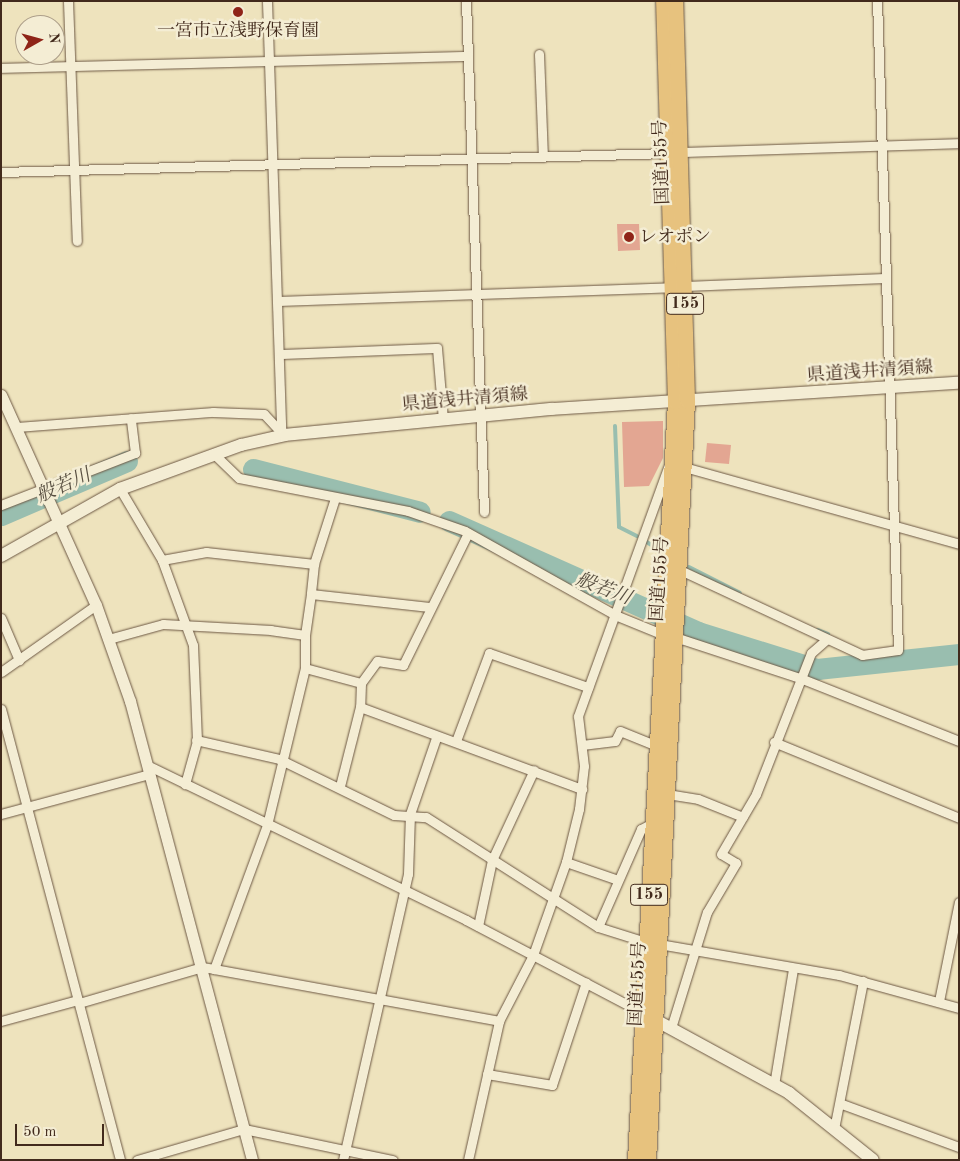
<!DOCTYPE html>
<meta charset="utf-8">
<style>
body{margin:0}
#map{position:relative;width:960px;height:1161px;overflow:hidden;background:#eee3bd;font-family:"Old Standard TT","Noto Serif JP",serif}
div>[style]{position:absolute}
.stream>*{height:4px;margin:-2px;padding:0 2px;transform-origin:2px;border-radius:2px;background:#99beaf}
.river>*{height:21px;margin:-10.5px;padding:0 10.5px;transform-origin:10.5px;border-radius:10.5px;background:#99beaf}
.building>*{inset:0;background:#e3a692}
.roads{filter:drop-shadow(0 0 1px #6d5844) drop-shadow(0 0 1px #6d5844)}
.minor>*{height:9px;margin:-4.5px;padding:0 4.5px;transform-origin:4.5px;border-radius:4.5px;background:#f4edd4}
.tertiary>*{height:11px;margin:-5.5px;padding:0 5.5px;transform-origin:5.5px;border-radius:5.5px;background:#f4edd4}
.secondary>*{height:12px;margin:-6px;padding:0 6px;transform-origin:6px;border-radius:6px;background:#f4edd4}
.trunk>*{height:15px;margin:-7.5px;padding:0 7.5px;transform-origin:7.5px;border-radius:7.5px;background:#e7c27e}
.dots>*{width:14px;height:14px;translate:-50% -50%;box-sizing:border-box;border:2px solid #f4edd4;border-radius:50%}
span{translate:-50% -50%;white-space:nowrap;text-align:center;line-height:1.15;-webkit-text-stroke:5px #f4edd4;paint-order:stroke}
.shield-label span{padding:1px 4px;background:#f4edd4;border:1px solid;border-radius:4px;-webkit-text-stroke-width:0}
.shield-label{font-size:16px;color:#422a1c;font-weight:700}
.poi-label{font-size:18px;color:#422a1c}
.left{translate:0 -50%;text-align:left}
.street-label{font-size:18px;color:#422a1c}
.water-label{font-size:19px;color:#584f41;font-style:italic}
.frame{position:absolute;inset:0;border:2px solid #422a1c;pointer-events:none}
.north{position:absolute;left:15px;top:15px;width:50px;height:50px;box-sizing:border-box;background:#f4edd4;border:1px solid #ad9f8a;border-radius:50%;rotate:83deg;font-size:14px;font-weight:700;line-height:20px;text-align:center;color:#422a1c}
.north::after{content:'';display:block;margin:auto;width:18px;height:22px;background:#8f2418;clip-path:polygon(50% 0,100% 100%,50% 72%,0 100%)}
.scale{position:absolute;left:15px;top:1124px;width:89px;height:22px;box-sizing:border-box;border:2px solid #422a1c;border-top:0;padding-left:6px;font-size:15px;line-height:18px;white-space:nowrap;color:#422a1c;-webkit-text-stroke:4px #f4edd4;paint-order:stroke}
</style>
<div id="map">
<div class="stream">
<div style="left:615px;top:426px;width:101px;rotate:87.7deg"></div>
<div style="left:619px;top:527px;width:20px;rotate:27deg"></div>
<div style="left:645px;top:541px;width:15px;rotate:32deg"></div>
<div style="left:689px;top:567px;width:57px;rotate:27deg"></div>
<div style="left:818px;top:630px;width:11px;rotate:22deg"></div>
</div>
<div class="river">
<div style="left:253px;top:469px;width:172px;rotate:14.4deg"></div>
<div style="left:1px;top:515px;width:137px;rotate:-23.2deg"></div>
<div style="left:449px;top:521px;width:273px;rotate:24deg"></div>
<div style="left:698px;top:632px;width:125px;rotate:17.3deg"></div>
<div style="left:817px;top:669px;width:143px;rotate:-6deg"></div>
</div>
<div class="building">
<div style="clip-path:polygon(617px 224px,639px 224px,640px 250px,618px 251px)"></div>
<div style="clip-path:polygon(663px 421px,663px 458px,649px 486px,624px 487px,622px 422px)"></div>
<div style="clip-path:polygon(707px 443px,731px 445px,729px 464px,705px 462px)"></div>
</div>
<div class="roads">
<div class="minor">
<div style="left:68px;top:1px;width:240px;rotate:87.9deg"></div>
<div style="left:267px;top:1px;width:431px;rotate:88.1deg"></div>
<div style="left:466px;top:1px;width:511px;rotate:87.98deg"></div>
<div style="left:539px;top:54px;width:102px;rotate:87.8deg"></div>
<div style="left:1px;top:68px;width:467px;rotate:-1.5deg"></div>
<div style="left:680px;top:152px;width:279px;rotate:-1.8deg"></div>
<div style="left:1px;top:172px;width:667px;rotate:-1.63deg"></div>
<div style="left:685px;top:286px;width:200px;rotate:-2.3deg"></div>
<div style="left:278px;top:301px;width:394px;rotate:-2deg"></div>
<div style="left:280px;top:354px;width:157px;rotate:-2.2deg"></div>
<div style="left:437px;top:348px;width:72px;rotate:85.2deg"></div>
<div style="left:17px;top:427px;width:197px;rotate:-4.4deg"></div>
<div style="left:213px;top:412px;width:51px;rotate:2.2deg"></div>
<div style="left:264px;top:414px;width:26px;rotate:47deg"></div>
<div style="left:215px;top:455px;width:33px;rotate:44deg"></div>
<div style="left:239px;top:478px;width:172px;rotate:11deg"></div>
<div style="left:408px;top:511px;width:60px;rotate:19.3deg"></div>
<div style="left:465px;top:531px;width:172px;rotate:29.2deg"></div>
<div style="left:615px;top:615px;width:53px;rotate:22.2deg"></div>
<div style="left:684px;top:467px;width:286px;rotate:15.6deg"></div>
<div style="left:120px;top:489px;width:82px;rotate:59.4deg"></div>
<div style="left:162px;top:560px;width:90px;rotate:70deg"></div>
<div style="left:193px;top:645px;width:96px;rotate:87.6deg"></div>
<div style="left:197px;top:741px;width:45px;rotate:105.6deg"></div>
<div style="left:335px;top:498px;width:69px;rotate:107.7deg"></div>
<div style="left:314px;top:564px;width:30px;rotate:96deg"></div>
<div style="left:311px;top:594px;width:119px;rotate:6.3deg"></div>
<div style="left:1px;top:505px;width:144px;rotate:-21.2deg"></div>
<div style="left:135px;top:453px;width:35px;rotate:-97deg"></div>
<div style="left:468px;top:533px;width:147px;rotate:116.2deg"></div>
<div style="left:403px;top:665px;width:26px;rotate:-171deg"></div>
<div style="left:377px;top:661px;width:27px;rotate:126deg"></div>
<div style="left:361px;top:683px;width:24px;rotate:92deg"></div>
<div style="left:360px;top:707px;width:237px;rotate:20.3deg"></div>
<div style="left:162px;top:560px;width:45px;rotate:-10.3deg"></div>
<div style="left:206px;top:552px;width:109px;rotate:6.3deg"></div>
<div style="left:680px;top:570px;width:201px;rotate:25deg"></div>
<div style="left:862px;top:655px;width:36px;rotate:-8deg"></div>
<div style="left:898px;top:650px;width:649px;rotate:-91.85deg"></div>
<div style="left:1px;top:618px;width:46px;rotate:66.8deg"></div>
<div style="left:305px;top:635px;width:41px;rotate:-81.7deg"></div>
<div style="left:675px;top:637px;width:132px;rotate:18.2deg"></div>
<div style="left:800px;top:678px;width:171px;rotate:21.6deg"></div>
<div style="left:305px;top:668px;width:58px;rotate:15deg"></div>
<div style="left:1px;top:672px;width:116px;rotate:-35.2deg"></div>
<div style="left:1px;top:709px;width:466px;rotate:75.2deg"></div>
<div style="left:196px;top:740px;width:85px;rotate:12.9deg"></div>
<div style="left:279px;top:759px;width:128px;rotate:26deg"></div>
<div style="left:394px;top:815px;width:32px;rotate:4deg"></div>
<div style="left:426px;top:817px;width:204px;rotate:32.6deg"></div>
<div style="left:598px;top:927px;width:50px;rotate:17.4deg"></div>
<div style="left:456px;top:741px;width:94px;rotate:-69.4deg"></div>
<div style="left:489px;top:653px;width:105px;rotate:19deg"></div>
<div style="left:774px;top:742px;width:200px;rotate:22.3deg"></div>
<div style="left:582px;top:745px;width:33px;rotate:-7deg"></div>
<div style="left:615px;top:741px;width:11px;rotate:-63deg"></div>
<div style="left:620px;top:731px;width:40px;rotate:22deg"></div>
<div style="left:147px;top:765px;width:355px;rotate:25.9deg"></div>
<div style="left:466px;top:920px;width:200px;rotate:27.7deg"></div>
<div style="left:340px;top:786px;width:81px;rotate:-75.8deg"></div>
<div style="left:667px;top:794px;width:31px;rotate:9deg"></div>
<div style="left:698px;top:799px;width:48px;rotate:21.8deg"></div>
<div style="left:1px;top:814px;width:153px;rotate:-15.1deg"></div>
<div style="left:566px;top:862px;width:52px;rotate:19.1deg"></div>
<div style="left:478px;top:926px;width:67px;rotate:-78deg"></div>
<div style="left:492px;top:860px;width:99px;rotate:-65deg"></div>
<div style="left:598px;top:927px;width:107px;rotate:-66.3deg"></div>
<div style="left:641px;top:829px;width:13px;rotate:-27deg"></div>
<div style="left:659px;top:944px;width:183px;rotate:9.8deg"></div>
<div style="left:839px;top:975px;width:124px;rotate:15.4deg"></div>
<div style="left:214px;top:969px;width:290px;rotate:10.3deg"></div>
<div style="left:939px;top:1001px;width:101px;rotate:-78.6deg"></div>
<div style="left:79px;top:1003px;width:128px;rotate:-16.3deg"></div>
<div style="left:202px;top:967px;width:12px;rotate:9deg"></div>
<div style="left:214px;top:969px;width:153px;rotate:-69.8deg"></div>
<div style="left:267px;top:825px;width:162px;rotate:-76.4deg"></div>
<div style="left:305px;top:668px;width:33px;rotate:-90deg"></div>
<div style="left:305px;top:635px;width:34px;rotate:-172deg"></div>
<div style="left:271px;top:630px;width:108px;rotate:-176.8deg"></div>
<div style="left:163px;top:624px;width:57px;rotate:164.7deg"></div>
<div style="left:1px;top:1021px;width:80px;rotate:-15.3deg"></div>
<div style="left:671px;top:1028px;width:121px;rotate:-72.8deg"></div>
<div style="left:707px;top:912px;width:57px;rotate:-59.4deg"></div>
<div style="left:736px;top:863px;width:17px;rotate:-149deg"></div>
<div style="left:721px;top:854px;width:69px;rotate:-59.7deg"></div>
<div style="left:756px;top:794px;width:151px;rotate:-68.7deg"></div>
<div style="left:811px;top:653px;width:21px;rotate:-41deg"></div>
<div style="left:487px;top:1074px;width:66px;rotate:9.6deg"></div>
<div style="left:552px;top:1085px;width:108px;rotate:-71.7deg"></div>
<div style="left:774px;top:1085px;width:118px;rotate:-80.7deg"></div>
<div style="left:842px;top:1104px;width:125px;rotate:20.2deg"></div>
<div style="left:834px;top:1129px;width:151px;rotate:-78.9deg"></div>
<div style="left:137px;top:1160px;width:111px;rotate:-16.2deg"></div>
<div style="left:244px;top:1129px;width:152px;rotate:11.8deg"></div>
<div style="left:343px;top:1160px;width:293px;rotate:-77.2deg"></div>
<div style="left:408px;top:874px;width:60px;rotate:-88.1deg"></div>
<div style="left:410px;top:814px;width:80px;rotate:-71.1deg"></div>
<div style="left:468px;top:1160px;width:142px;rotate:-77.4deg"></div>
<div style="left:499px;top:1021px;width:74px;rotate:-62.7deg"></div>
<div style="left:533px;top:955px;width:99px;rotate:-70.5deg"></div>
<div style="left:566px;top:862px;width:55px;rotate:-76.2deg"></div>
<div style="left:579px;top:809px;width:43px;rotate:-83.4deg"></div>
<div style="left:584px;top:766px;width:50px;rotate:-96.8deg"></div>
<div style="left:578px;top:716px;width:264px;rotate:-70.1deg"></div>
</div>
<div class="tertiary">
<div style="left:1px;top:395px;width:230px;rotate:65.7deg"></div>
<div style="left:96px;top:605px;width:102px;rotate:70.5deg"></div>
<div style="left:130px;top:701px;width:475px;rotate:75.1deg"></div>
</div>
<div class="secondary">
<div style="left:1px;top:556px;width:137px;rotate:-29.4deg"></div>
<div style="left:120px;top:489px;width:129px;rotate:-20deg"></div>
<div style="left:241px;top:445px;width:45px;rotate:-12.8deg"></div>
<div style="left:285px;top:435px;width:268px;rotate:-5.6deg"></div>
<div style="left:552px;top:409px;width:408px;rotate:-3.7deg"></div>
<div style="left:648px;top:1016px;width:161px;rotate:28.6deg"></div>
<div style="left:789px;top:1093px;width:107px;rotate:38.6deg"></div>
</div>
<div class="trunk">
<div style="left:635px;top:1160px;width:760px;rotate:-86.98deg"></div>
<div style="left:675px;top:401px;width:400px;rotate:-91.7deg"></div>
<div style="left:648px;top:1160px;width:761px;rotate:-87.06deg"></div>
<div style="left:687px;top:400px;width:399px;rotate:-91.7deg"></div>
</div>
</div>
<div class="dots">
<div style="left:238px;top:12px;background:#8f2418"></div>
<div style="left:629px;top:237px;background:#8f2418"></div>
</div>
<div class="shield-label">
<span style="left:685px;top:304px">155</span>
<span style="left:649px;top:895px">155</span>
</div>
<div class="poi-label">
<span style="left:238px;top:31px">一宮市立浅野保育園</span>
<span class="left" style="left:639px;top:237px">レオポン</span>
</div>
<div class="street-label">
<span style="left:662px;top:162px;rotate:-92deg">国道155号</span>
<span style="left:870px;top:372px;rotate:-4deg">県道浅井清須線</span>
<span style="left:465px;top:400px;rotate:-5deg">県道浅井清須線</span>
<span style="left:660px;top:579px;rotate:-86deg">国道155号</span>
<span style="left:638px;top:984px;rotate:-87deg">国道155号</span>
</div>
<div class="water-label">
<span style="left:64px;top:487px;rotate:-24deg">般若川</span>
<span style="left:603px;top:590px;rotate:21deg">般若川</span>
</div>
<div class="frame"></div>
<div class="north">N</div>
<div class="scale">50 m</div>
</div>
